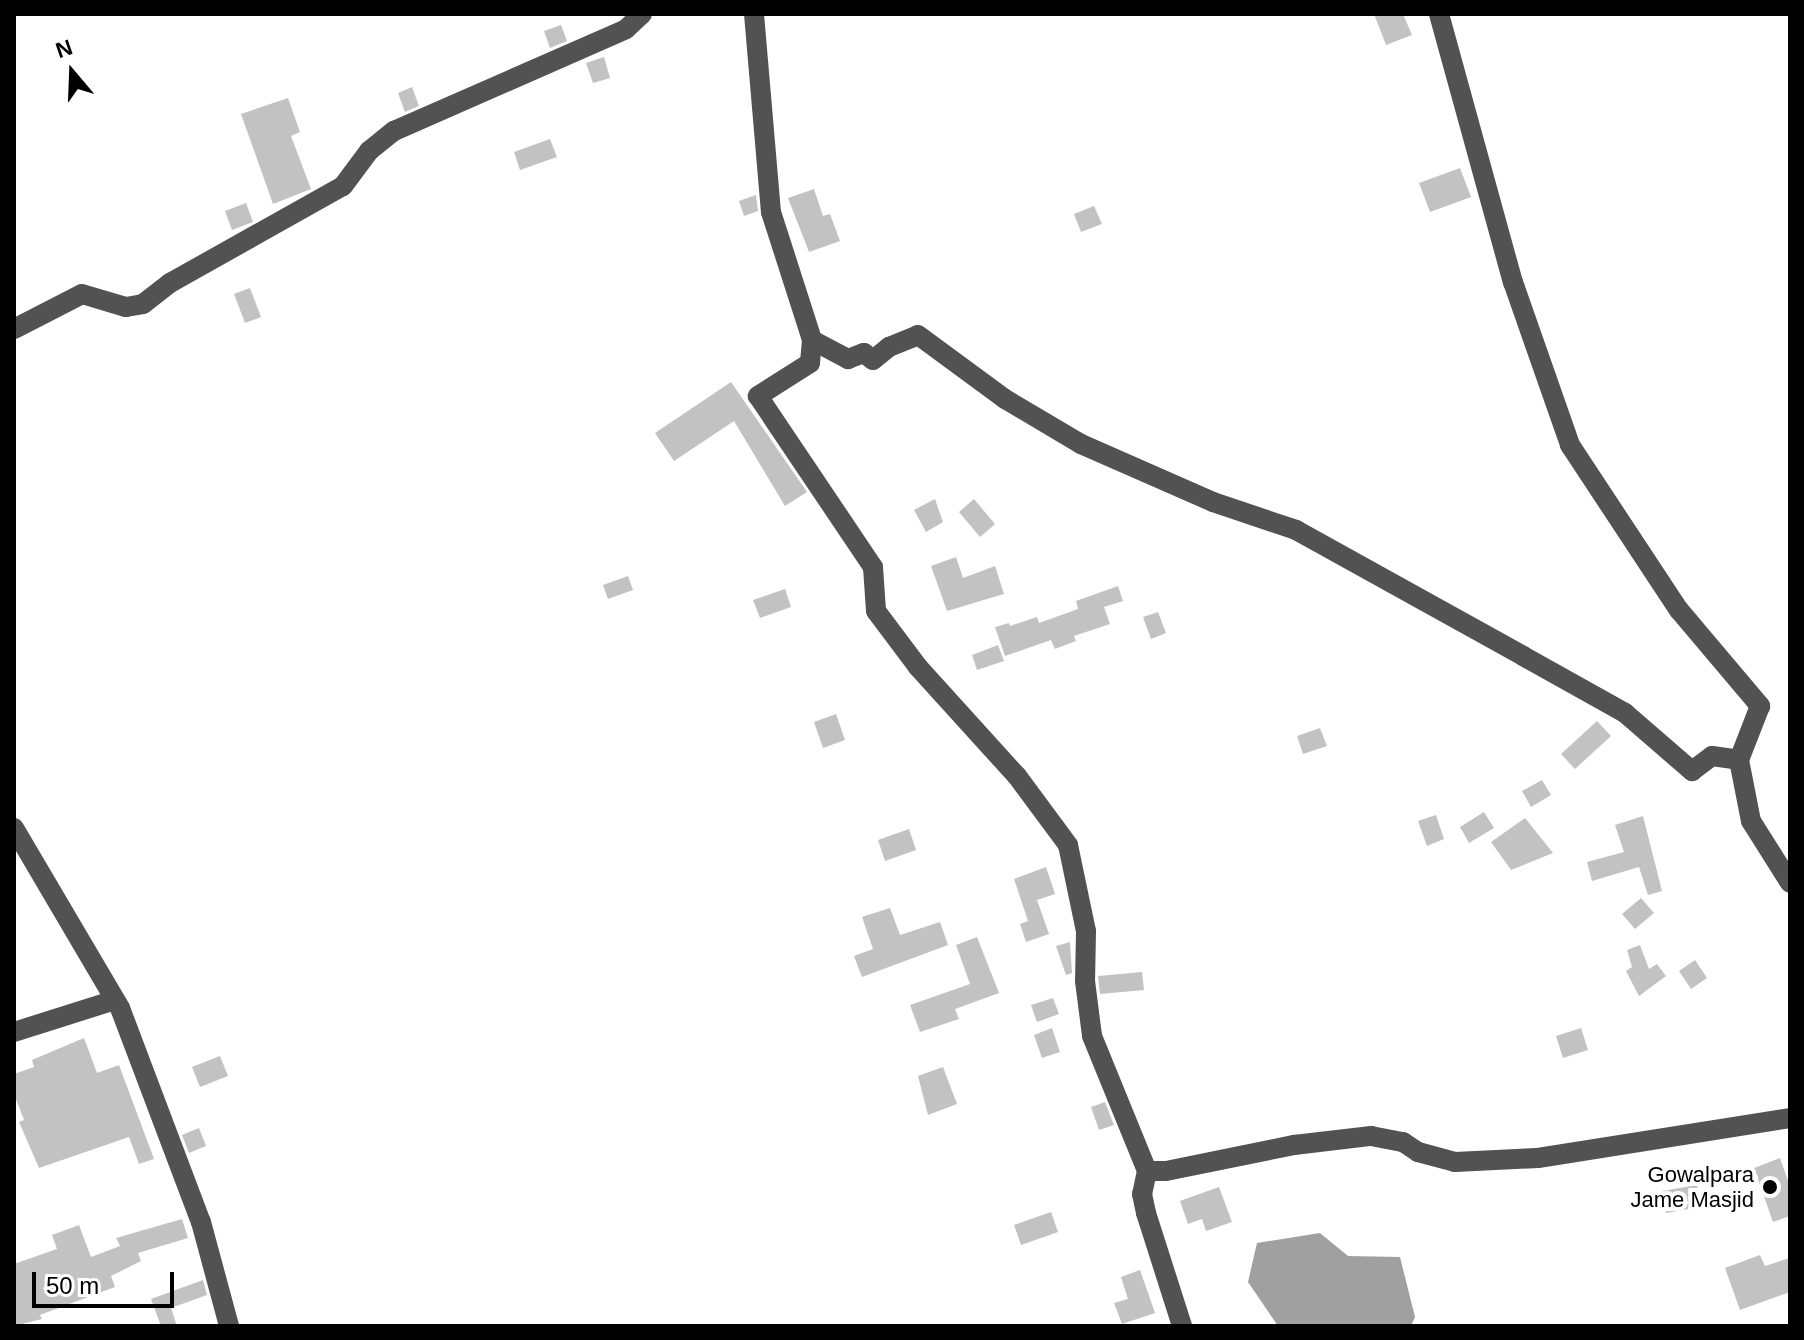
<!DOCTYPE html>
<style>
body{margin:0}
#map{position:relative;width:1804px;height:1340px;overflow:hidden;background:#fff;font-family:Helvetica,sans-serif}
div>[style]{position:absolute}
.water>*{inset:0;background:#a0a0a0}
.building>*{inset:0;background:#c2c2c2}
.minor>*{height:20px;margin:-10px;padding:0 10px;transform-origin:10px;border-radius:10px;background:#525252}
.dots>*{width:22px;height:22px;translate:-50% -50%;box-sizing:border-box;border:4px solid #fff;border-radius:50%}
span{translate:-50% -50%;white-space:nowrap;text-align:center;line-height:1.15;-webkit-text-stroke:8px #fff;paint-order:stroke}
.poi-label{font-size:22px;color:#000}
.right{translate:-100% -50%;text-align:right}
.frame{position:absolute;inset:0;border:16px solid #000;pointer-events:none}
.north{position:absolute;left:32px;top:32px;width:80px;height:80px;-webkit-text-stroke:6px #fff;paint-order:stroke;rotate:341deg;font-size:22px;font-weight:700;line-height:32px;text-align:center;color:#000}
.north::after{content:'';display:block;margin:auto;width:28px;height:36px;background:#000;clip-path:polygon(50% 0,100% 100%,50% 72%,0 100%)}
.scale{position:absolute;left:32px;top:1272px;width:142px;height:36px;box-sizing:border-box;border:4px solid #000;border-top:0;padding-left:10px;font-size:24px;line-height:28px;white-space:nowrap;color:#000;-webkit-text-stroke:6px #fff;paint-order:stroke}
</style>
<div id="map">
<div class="water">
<div style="clip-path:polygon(1320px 1233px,1348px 1256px,1400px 1257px,1415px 1317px,1411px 1326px,1278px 1326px,1248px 1282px,1257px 1243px)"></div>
</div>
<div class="building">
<div style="clip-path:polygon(1374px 14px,1403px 14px,1412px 35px,1386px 45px)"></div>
<div style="clip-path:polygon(561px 25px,567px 41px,550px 48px,544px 31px)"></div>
<div style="clip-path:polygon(604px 57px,610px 78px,593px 83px,586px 63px)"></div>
<div style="clip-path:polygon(412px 87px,419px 106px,405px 112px,398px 93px)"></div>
<div style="clip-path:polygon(288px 98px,300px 132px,291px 136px,311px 189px,273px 204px,241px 114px)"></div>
<div style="clip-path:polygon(550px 139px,557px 157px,520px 170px,514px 152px)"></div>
<div style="clip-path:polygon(1460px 168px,1471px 197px,1430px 212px,1419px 183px)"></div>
<div style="clip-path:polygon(814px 189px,823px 216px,830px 214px,840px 241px,809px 252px,788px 198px)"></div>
<div style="clip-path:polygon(756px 195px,758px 211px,744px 216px,739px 201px)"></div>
<div style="clip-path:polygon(246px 203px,253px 222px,232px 230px,225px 211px)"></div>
<div style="clip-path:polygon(1094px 206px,1102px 224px,1081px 232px,1074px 214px)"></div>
<div style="clip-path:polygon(250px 288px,261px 317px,245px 323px,234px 294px)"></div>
<div style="clip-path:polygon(731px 382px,807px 492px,785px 506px,734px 421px,674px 461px,655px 433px)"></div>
<div style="clip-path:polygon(935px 499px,943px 522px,926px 532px,914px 510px)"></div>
<div style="clip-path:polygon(974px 499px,995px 524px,980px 537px,959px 512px)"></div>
<div style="clip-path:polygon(956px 557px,963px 578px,995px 566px,1004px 594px,947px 611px,931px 566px)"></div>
<div style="clip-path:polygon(628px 576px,633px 590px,608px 599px,603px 585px)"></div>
<div style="clip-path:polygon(1118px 586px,1123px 601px,1104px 607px,1110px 624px,1074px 636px,1076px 641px,1055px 649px,1051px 640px,1005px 656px,995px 627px,1009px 623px,1010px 626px,1037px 617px,1039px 623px,1078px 609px,1076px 601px)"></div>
<div style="clip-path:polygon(785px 589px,791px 607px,760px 618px,753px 600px)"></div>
<div style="clip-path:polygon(1158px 612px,1166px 633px,1151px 639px,1143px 617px)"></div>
<div style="clip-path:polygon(998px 645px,1004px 661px,977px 670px,972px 655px)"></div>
<div style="clip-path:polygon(836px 714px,845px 740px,823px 748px,814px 722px)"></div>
<div style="clip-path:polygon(1597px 721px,1611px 736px,1575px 769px,1561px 754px)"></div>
<div style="clip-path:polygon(1320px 728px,1327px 746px,1303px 754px,1297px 736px)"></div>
<div style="clip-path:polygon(1542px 780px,1551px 795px,1531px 807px,1522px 791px)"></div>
<div style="clip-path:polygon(1484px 812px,1494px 828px,1469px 843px,1460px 827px)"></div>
<div style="clip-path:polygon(1436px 815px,1444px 839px,1427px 846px,1418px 821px)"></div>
<div style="clip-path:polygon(1643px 816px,1662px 891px,1648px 895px,1639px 867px,1592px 881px,1587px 862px,1624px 852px,1615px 825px)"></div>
<div style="clip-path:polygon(1525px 818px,1553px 853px,1511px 870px,1491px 842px)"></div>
<div style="clip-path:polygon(909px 829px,916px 850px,885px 861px,878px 840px)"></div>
<div style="clip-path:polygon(1046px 867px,1055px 894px,1037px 900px,1049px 934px,1026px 942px,1020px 924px,1028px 921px,1014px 879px)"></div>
<div style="clip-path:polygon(1641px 898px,1654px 913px,1635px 929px,1622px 914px)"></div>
<div style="clip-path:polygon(890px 908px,900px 935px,940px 922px,948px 945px,862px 977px,854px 956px,873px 949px,862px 917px)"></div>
<div style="clip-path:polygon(977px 937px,999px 993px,955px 1009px,959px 1019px,920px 1032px,910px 1005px,970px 984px,956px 945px)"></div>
<div style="clip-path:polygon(1070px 942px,1072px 973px,1066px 975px,1056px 946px)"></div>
<div style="clip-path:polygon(1640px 945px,1649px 969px,1657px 964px,1666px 976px,1639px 996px,1626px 971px,1632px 967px,1627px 950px)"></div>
<div style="clip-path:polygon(1695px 960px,1707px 978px,1691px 989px,1679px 971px)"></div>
<div style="clip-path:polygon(1142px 972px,1144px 990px,1100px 994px,1098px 976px)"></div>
<div style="clip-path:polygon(1053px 998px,1059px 1014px,1037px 1022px,1031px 1005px)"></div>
<div style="clip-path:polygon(1052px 1028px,1060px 1052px,1042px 1058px,1034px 1035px)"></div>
<div style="clip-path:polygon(1581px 1028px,1588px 1050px,1563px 1058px,1556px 1036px)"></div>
<div style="clip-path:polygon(84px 1038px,97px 1073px,119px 1065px,154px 1159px,139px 1164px,129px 1137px,39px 1168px,19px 1122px,24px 1120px,14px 1094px,14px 1074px,34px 1067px,32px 1060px)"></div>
<div style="clip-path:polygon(220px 1056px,228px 1076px,200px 1087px,192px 1067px)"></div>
<div style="clip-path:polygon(943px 1067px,957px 1104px,928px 1115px,918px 1076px)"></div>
<div style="clip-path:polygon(1105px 1102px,1114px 1125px,1099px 1130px,1091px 1107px)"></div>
<div style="clip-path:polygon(199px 1128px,206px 1146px,189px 1153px,182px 1135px)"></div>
<div style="clip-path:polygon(1780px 1158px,1790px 1186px,1790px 1216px,1773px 1222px,1754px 1168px)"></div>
<div style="clip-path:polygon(1697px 1185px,1701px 1207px,1666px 1213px,1662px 1191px)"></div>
<div style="clip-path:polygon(1219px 1187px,1232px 1222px,1206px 1231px,1202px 1219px,1188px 1224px,1180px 1201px)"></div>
<div style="clip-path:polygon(1051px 1212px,1058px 1232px,1021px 1245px,1014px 1225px)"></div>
<div style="clip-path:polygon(182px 1219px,188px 1238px,138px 1253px,141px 1261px,111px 1276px,115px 1287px,40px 1315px,42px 1319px,14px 1326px,14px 1264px,57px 1249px,52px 1235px,79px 1225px,91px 1257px,120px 1246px,116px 1238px)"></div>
<div style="clip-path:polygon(1760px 1255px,1765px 1266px,1790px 1258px,1790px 1292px,1740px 1310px,1725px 1268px)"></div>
<div style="clip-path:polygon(1140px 1270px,1155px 1313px,1122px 1324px,1114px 1303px,1128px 1299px,1121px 1277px)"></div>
<div style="clip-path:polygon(203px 1280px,207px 1295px,171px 1308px,177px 1326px,161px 1326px,151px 1299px)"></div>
</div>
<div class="minor">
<div style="left:754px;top:14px;width:199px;rotate:85.1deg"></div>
<div style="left:771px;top:212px;width:134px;rotate:72.2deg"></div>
<div style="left:812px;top:340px;width:23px;rotate:95deg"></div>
<div style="left:810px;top:363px;width:62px;rotate:147.6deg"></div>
<div style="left:758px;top:396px;width:206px;rotate:56.1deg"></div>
<div style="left:873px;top:567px;width:44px;rotate:86.1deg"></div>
<div style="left:876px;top:611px;width:70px;rotate:53.1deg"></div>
<div style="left:918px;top:667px;width:147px;rotate:47.8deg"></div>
<div style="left:1017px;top:776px;width:86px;rotate:53.5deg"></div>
<div style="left:1068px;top:845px;width:88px;rotate:78.2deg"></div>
<div style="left:1086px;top:931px;width:50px;rotate:91.1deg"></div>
<div style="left:1085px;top:981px;width:55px;rotate:82.7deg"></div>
<div style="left:1092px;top:1036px;width:146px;rotate:67.8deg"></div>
<div style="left:1147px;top:1171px;width:19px"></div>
<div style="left:1166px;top:1171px;width:131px;rotate:-11.5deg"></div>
<div style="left:1294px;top:1145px;width:78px;rotate:-6.7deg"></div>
<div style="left:1371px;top:1136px;width:33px;rotate:11deg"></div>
<div style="left:1403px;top:1142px;width:18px;rotate:34deg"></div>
<div style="left:1418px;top:1152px;width:38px;rotate:15deg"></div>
<div style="left:1455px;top:1162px;width:83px;rotate:-2.8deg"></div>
<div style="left:1538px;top:1158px;width:255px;rotate:-9deg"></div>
<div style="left:1439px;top:14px;width:278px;rotate:74.6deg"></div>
<div style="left:1513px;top:282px;width:173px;rotate:70.7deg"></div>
<div style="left:1570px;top:445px;width:198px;rotate:56.6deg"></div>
<div style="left:1679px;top:610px;width:126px;rotate:49.8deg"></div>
<div style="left:1760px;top:706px;width:58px;rotate:111.3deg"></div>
<div style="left:1739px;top:760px;width:62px;rotate:78.9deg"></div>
<div style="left:1751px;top:821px;width:73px;rotate:57.8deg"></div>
<div style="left:14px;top:329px;width:76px;rotate:-27.2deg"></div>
<div style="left:82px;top:294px;width:46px;rotate:16.5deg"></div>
<div style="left:126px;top:307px;width:17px;rotate:-10deg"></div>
<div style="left:143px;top:304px;width:34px;rotate:-38deg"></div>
<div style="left:170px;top:283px;width:198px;rotate:-29.3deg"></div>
<div style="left:343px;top:186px;width:44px;rotate:-53.4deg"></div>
<div style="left:369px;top:151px;width:32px;rotate:-39deg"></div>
<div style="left:394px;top:131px;width:253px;rotate:-23.7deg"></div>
<div style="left:626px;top:29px;width:22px;rotate:-43deg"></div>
<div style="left:812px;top:340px;width:41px;rotate:27.8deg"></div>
<div style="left:848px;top:359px;width:17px;rotate:-21deg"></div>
<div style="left:864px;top:353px;width:11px;rotate:38deg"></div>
<div style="left:873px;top:360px;width:21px;rotate:-39deg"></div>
<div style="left:889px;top:347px;width:31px;rotate:-22deg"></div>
<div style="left:918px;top:335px;width:108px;rotate:36.3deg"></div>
<div style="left:1005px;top:399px;width:88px;rotate:30.6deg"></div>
<div style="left:1081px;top:444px;width:144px;rotate:23.7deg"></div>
<div style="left:1213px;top:502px;width:88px;rotate:18.6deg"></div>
<div style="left:1296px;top:530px;width:260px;rotate:29deg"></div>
<div style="left:1523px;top:656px;width:117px;rotate:29.2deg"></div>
<div style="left:1625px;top:713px;width:89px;rotate:40.9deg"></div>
<div style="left:1692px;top:771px;width:25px;rotate:-37deg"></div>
<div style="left:1712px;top:756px;width:27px;rotate:8deg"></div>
<div style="left:14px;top:828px;width:209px;rotate:59.5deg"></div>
<div style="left:120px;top:1008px;width:229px;rotate:69.3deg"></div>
<div style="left:201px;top:1222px;width:108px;rotate:74.9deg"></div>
<div style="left:14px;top:1032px;width:106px;rotate:-17.6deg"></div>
<div style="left:1147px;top:1171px;width:24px;rotate:102deg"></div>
<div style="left:1142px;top:1194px;width:19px;rotate:78deg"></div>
<div style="left:1146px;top:1213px;width:119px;rotate:72.3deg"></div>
</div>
<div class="dots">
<div style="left:1770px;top:1187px;background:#000"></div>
</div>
<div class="poi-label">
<span class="right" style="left:1754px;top:1187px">Gowalpara<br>Jame Masjid</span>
</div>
<div class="frame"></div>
<div class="north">N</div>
<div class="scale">50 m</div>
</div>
